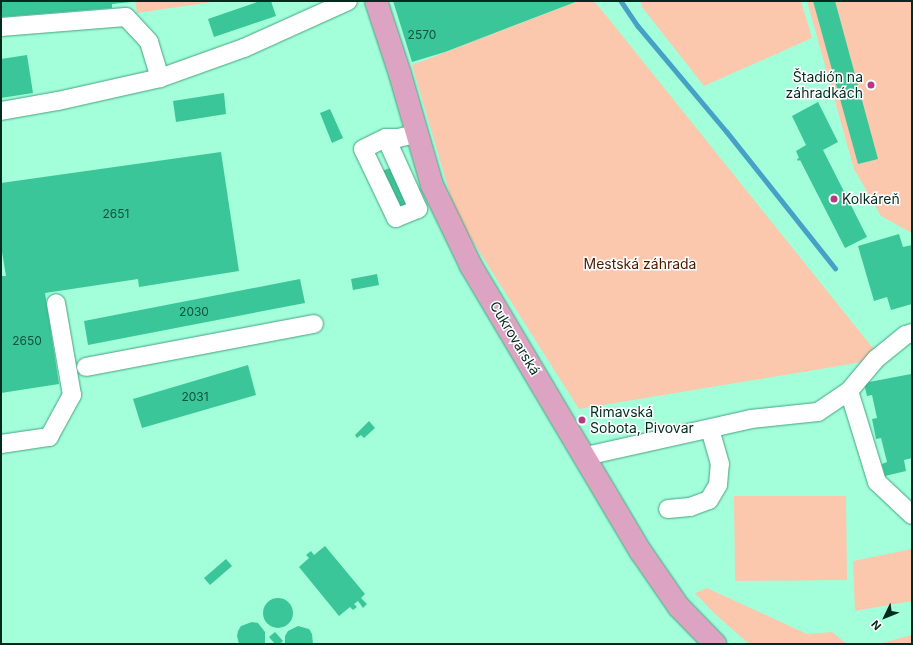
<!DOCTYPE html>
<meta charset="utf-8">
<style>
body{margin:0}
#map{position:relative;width:913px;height:645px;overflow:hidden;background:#a3ffda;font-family:Inter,sans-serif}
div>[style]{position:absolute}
.green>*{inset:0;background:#fbc7ad}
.stream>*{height:4.5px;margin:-2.25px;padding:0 2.25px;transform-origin:2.25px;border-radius:2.25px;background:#45a1c5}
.building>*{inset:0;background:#3bc699}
.round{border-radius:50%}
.roads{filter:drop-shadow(0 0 1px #45a281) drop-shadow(0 0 1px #45a281)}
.minor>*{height:18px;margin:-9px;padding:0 9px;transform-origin:9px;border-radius:9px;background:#fff}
.major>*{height:22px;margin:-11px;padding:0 11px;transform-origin:11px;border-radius:11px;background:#dca3c3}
.dots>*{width:11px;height:11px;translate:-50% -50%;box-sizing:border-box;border:2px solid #fff;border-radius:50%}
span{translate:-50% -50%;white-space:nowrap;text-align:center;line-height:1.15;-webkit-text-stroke:3px #fff;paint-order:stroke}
.number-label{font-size:12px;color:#10523d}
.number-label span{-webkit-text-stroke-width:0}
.poi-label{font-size:14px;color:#022b1e}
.right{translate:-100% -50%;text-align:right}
.left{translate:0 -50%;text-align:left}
.park-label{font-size:14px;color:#491b00}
.street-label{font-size:14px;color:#022b1e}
.frame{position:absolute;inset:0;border:2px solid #022b1e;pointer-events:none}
.north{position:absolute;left:865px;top:597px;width:40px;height:40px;-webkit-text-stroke:3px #fff;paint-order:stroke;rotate:227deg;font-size:11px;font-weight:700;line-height:16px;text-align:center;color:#022b1e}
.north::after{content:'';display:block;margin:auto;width:14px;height:18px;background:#022b1e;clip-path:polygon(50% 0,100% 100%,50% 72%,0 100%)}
</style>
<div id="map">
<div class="green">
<div style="clip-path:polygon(135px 1px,219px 1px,137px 13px)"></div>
<div style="clip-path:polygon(578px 1px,593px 1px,600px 8px,872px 347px,893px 357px,579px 409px,463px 226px,451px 198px,412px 65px)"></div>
<div style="clip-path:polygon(641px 1px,801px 1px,812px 38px,704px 86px,642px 7px)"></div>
<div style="clip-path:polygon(807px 1px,912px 1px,912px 233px,881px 216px,854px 169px)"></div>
<div style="clip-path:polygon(734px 496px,846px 496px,847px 580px,735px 581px)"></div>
<div style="clip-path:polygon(912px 549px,912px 601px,855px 611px,853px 561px)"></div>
<div style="clip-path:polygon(707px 588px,807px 634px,832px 632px,847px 644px,749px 644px,715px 614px,695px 593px)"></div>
<div style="clip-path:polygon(912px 635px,912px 644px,878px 644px)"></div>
</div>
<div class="stream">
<div style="left:621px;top:1px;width:30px;rotate:56deg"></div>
<div style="left:638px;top:26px;width:138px;rotate:50deg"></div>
<div style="left:727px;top:132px;width:174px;rotate:51.5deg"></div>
</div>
<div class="building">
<div style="clip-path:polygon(1px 1px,131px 1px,131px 2px,112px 4px,112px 8px,1px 17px)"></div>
<div style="clip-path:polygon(260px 1px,271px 1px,276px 16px,214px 37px,208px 19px)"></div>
<div style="clip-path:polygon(393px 1px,578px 1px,445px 52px,412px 62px)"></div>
<div style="clip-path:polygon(813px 1px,835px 1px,878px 159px,858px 164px)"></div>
<div style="clip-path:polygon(27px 55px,33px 93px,1px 98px,1px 59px)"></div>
<div style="clip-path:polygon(224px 93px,226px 114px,176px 122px,173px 101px)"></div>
<div style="clip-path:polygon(818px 102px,838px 142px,823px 150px,867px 237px,845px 248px,800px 160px,798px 161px,797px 159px,799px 158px,796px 151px,806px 145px,792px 116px)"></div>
<div style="clip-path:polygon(330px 109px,343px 138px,332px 143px,320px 113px)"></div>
<div style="clip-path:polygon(221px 152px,239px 271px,139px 287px,138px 279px,45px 293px,59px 384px,1px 393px,1px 276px,6px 276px,1px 246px,1px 183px)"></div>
<div style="clip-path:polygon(393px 167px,408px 205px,395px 210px,379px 172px)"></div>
<div style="clip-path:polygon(899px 234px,903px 247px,912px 245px,912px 304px,891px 310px,887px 297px,874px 301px,858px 246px)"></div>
<div style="clip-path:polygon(377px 274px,379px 285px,353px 290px,351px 279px)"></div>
<div style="clip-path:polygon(300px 279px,305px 303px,88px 345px,84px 321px)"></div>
<div style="clip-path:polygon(248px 365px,256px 395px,142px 428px,133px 399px)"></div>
<div style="clip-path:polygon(911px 374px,912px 458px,904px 460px,906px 471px,885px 476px,882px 464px,887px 462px,881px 438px,876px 439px,872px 419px,877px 418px,872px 395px,867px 396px,864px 383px)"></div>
<div style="clip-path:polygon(369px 421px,375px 428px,364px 438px,361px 435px,357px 438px,355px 435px)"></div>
<div style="clip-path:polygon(325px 546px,365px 594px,361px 598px,367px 604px,363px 608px,358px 601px,354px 604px,357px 607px,353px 610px,350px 607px,339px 616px,299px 567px,309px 558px,306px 555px,311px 551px,314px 555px)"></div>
<div style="clip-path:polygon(226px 559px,232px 566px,210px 585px,204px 578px)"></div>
<div class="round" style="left:263px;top:598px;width:30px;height:30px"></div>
<div style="clip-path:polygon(252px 622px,258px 623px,265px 632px,265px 643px,239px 644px,237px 636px,238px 631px,241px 626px)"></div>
<div style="clip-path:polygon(298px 626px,309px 629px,312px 634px,313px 644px,285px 644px,285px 636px,288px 631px)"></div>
<div style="clip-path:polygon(275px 632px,283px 641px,280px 644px,275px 644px,269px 637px)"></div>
</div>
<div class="roads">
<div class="minor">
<div style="left:1px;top:27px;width:125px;rotate:-4.6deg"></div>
<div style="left:126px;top:17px;width:34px;rotate:47deg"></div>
<div style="left:149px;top:42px;width:38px;rotate:73deg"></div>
<div style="left:1px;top:111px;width:58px;rotate:-10deg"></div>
<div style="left:58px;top:101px;width:105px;rotate:-12.7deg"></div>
<div style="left:160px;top:78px;width:89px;rotate:-19.7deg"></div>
<div style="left:244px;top:48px;width:114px;rotate:-24.3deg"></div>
<div style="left:386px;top:138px;width:78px;rotate:65.7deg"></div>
<div style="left:418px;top:209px;width:24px;rotate:158deg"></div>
<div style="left:396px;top:218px;width:76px;rotate:-115.6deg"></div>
<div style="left:363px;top:149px;width:25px;rotate:-26deg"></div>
<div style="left:386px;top:138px;width:12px"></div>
<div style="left:398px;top:138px;width:18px;rotate:-13deg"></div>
<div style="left:86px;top:367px;width:232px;rotate:-10.7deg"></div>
<div style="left:849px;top:391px;width:95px;rotate:72.9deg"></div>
<div style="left:877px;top:482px;width:48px;rotate:43.3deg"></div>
<div style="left:1px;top:444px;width:49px;rotate:-8.3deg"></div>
<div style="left:49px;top:437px;width:48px;rotate:-61.3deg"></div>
<div style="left:72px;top:395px;width:93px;rotate:-99.9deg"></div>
<div style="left:586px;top:456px;width:169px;rotate:-12.6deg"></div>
<div style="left:751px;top:419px;width:67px;rotate:-6deg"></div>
<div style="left:818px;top:412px;width:37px;rotate:-34deg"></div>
<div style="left:849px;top:391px;width:42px;rotate:-49.8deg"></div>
<div style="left:876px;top:359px;width:38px;rotate:-39deg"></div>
<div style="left:906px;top:335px;width:6px;rotate:-18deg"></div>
<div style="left:668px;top:509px;width:22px;rotate:-5deg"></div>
<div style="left:690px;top:507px;width:20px;rotate:-20deg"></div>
<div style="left:709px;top:500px;width:17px;rotate:-59deg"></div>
<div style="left:718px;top:485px;width:21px;rotate:-85deg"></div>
<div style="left:720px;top:464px;width:36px;rotate:-106deg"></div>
</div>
<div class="major">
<div style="left:376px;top:1px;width:77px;rotate:71.8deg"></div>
<div style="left:400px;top:74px;width:116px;rotate:73.9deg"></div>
<div style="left:432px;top:185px;width:90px;rotate:64.3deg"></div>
<div style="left:471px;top:266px;width:333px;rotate:59.3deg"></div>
<div style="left:641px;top:552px;width:67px;rotate:55.4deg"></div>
<div style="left:679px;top:607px;width:52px;rotate:45.8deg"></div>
</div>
</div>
<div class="dots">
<div style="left:871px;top:85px;background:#b73986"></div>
<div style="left:834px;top:199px;background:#b73986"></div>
<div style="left:582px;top:420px;background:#b73986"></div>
</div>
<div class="number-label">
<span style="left:422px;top:35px">2570</span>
<span style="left:116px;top:214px">2651</span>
<span style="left:194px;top:312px">2030</span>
<span style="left:27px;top:341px">2650</span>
<span style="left:195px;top:397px">2031</span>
</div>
<div class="poi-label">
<span class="right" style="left:863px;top:85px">Štadión na<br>záhradkách</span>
<span class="left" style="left:842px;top:199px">Kolkáreň</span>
<span class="left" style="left:590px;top:420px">Rimavská<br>Sobota, Pivovar</span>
</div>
<div class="park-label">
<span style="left:640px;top:264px">Mestská záhrada</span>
</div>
<div class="street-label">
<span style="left:515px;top:338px;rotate:59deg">Cukrovarská</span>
</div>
<div class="frame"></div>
<div class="north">N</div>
</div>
